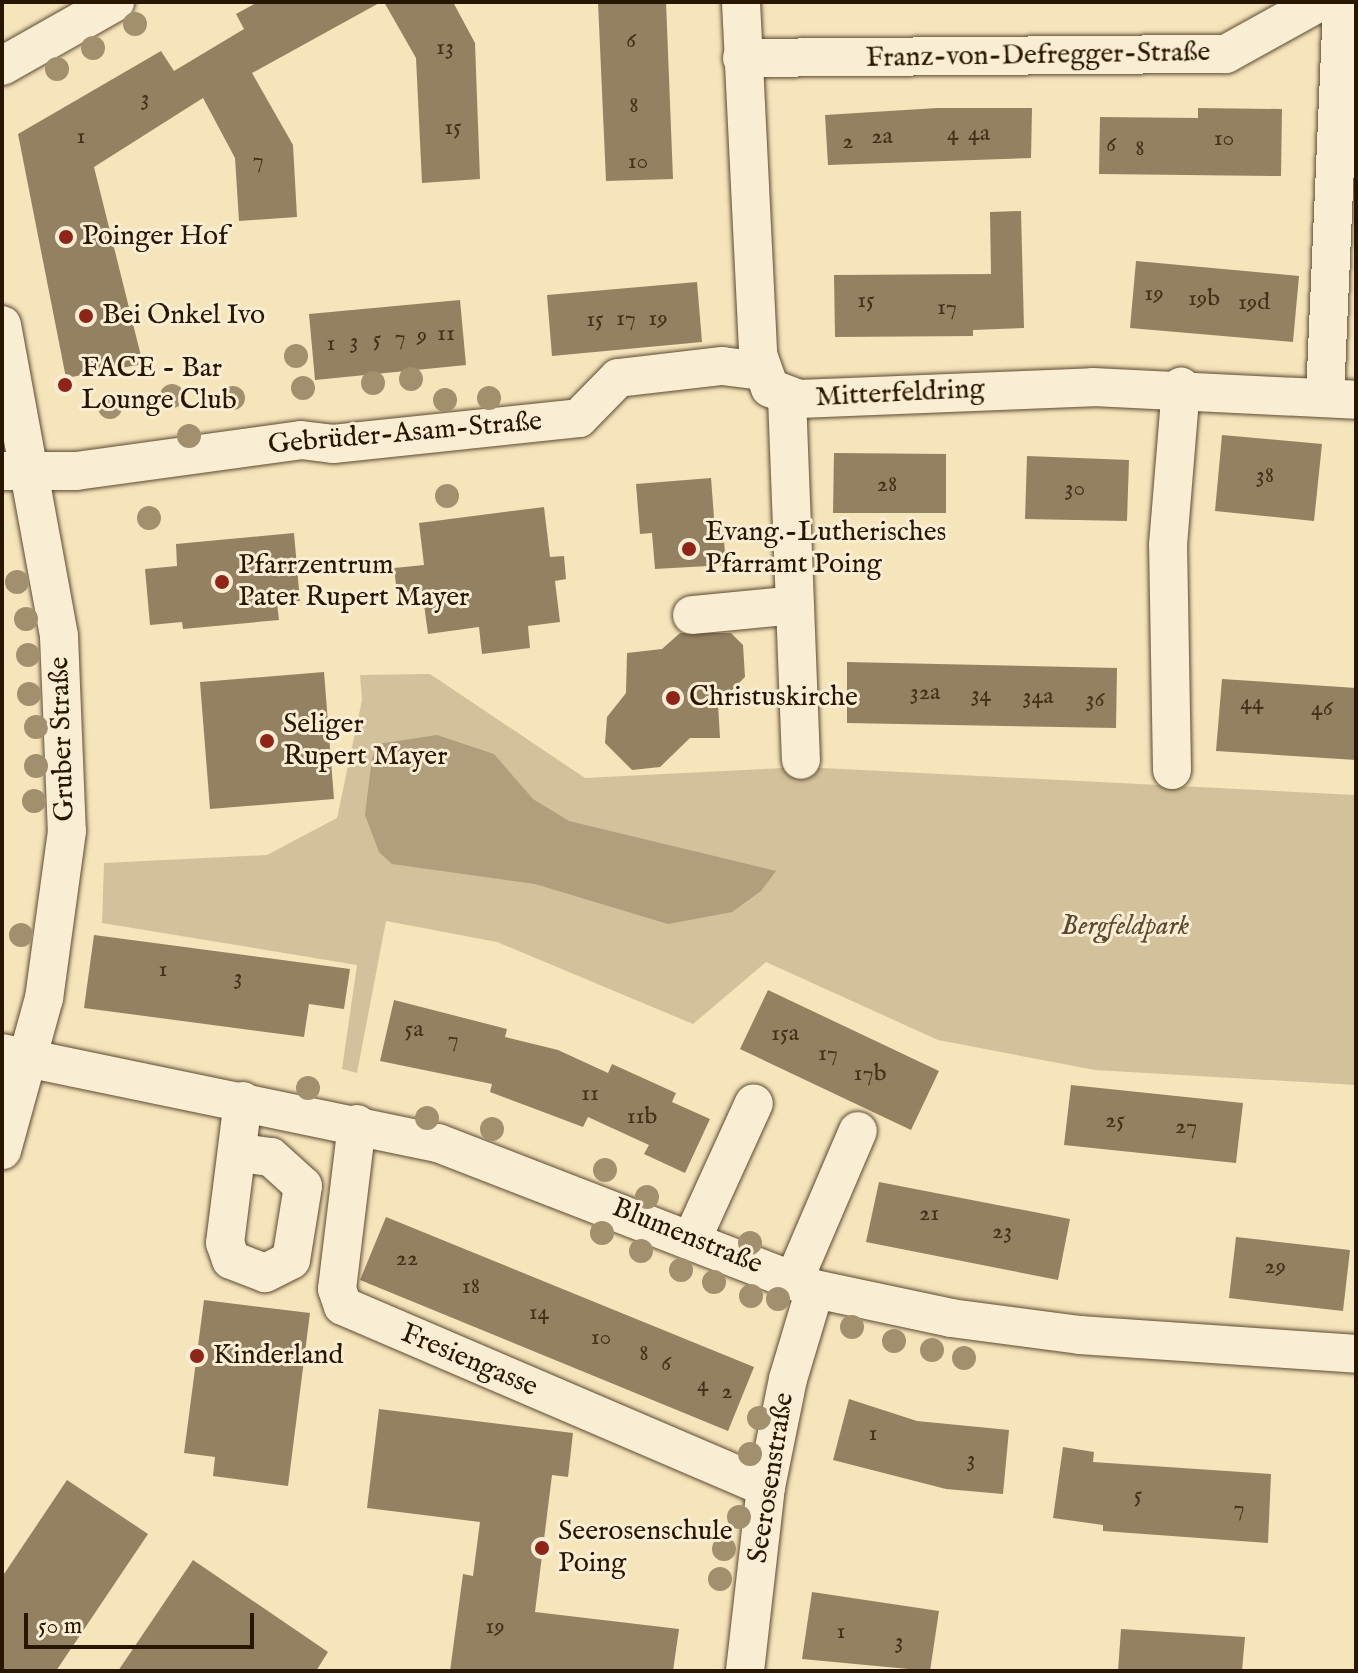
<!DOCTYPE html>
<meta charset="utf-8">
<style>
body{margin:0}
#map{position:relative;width:1358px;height:1673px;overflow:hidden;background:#f6e4bb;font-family:"IM FELL English",serif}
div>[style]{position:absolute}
.green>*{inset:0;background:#d3c19b}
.water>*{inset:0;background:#b09e7c}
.building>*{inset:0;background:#948162}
.roads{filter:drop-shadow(0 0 2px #5c4a30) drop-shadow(0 0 2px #5c4a30)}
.minor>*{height:38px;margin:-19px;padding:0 19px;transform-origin:19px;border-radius:19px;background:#f9edd3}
.trees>*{width:24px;height:24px;margin:-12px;border-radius:50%;background:#a18f6e}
.dots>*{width:22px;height:22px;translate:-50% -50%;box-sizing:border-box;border:4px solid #f9edd3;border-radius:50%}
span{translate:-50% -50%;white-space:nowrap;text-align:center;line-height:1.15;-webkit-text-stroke:6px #f9edd3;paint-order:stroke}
.number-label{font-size:24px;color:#443119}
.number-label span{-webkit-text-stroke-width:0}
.street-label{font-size:28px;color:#291601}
.poi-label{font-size:28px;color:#291601}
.left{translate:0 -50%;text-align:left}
.park-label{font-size:28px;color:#5c492f;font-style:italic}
.frame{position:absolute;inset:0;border:4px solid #291601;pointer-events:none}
.scale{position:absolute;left:24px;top:1613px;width:230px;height:36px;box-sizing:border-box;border:4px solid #291601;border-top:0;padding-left:10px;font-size:24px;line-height:28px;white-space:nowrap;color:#291601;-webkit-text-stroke:6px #f9edd3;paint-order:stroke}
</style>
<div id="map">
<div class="green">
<div style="clip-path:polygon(430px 674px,585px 778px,803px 767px,1356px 795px,1356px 1085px,1095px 1070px,938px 1040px,766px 962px,693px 1024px,497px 942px,386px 921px,357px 1073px,342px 1069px,357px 965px,102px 923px,104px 863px,267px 855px,337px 818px,362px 700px,360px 675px)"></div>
</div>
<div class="water">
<div style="clip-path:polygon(437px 735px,494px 754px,533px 799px,569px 821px,776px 871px,761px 891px,732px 912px,668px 924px,535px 884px,392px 864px,379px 852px,365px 815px,372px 758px,378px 744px)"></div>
</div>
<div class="building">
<div style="clip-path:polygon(258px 2px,381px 2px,252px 73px,293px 145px,297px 217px,239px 221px,235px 158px,203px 98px,94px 167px,143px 364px,66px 378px,18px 134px,161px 51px,174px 71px,244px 29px,236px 14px)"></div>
<div style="clip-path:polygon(384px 2px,453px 2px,475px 43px,480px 179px,422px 183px,416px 58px)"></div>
<div style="clip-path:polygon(598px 2px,666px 2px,673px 179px,606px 181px)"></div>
<div style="clip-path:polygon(937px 108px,1032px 108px,1031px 158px,828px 165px,825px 115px)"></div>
<div style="clip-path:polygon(1198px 108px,1282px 109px,1281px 176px,1099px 174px,1100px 117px,1198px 118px)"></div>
<div style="clip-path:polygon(1021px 211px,1024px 328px,973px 330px,973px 336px,835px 337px,834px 275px,991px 274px,990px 212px)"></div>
<div style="clip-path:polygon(1136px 261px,1299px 276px,1293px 342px,1130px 328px)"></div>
<div style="clip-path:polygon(697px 282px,702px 342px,552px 356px,547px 295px)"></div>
<div style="clip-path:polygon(460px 300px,466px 365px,315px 380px,309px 314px)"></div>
<div style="clip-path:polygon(1222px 435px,1322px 444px,1314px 521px,1215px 511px)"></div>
<div style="clip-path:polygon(834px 453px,946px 454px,946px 513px,833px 513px)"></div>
<div style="clip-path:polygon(1027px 456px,1129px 460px,1127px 521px,1025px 519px)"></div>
<div style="clip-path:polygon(711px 478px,715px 530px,723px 529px,726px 565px,655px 569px,652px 533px,640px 534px,636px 484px)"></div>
<div style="clip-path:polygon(544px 507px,550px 557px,564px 556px,566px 579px,555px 581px,560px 622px,528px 626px,530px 648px,482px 654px,479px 627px,428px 634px,422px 590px,397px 593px,394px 568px,424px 565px,419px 523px)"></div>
<div style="clip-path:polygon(294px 533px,300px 601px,277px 603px,279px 620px,183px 629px,182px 622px,150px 625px,145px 569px,177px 566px,176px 544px)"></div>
<div style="clip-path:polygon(680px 633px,731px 633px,743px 645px,745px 677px,718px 704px,720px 738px,690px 738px,660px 767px,632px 770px,605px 743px,607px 717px,626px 693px,627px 653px,662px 649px)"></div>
<div style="clip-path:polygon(847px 662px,1117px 668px,1116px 728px,847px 723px)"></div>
<div style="clip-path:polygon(324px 672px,334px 799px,210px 809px,200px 682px)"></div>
<div style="clip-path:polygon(1222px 679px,1356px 688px,1356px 760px,1216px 751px)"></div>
<div style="clip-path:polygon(94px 935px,350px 969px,344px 1009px,309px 1004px,304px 1037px,84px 1008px)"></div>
<div style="clip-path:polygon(768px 990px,939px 1071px,911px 1130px,740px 1049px)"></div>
<div style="clip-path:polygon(394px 1000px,507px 1029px,505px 1037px,558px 1050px,608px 1073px,612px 1064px,676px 1093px,672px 1102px,710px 1119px,685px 1173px,644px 1154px,649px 1145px,588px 1117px,583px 1127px,490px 1092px,492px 1084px,380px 1061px)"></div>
<div style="clip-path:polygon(1071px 1085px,1243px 1103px,1236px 1163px,1064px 1145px)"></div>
<div style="clip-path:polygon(879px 1182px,1070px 1219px,1058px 1280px,866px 1242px)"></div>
<div style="clip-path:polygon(386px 1217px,754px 1367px,728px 1431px,360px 1280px)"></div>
<div style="clip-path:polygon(1236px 1237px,1350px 1250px,1343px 1311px,1229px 1298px)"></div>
<div style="clip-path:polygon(204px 1300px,310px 1313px,288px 1486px,213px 1476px,215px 1457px,184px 1453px)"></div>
<div style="clip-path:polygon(849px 1399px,917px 1421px,1009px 1430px,1003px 1494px,946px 1489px,833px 1460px)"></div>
<div style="clip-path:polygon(379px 1409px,573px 1433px,568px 1477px,552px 1475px,535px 1612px,679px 1629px,673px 1671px,450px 1671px,463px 1574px,473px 1576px,480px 1522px,367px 1508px)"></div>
<div style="clip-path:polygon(1063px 1447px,1094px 1452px,1093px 1462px,1271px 1474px,1268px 1543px,1103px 1531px,1103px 1525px,1053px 1518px)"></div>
<div style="clip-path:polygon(67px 1480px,148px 1534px,56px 1671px,2px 1671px,2px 1577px)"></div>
<div style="clip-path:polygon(193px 1560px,328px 1652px,316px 1671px,118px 1671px)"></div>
<div style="clip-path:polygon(812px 1592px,939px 1611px,930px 1671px,802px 1659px)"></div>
<div style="clip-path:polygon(1121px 1629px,1245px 1637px,1242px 1671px,1118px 1671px)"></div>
</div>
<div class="roads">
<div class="minor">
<div style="left:741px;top:2px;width:353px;rotate:87.2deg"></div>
<div style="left:758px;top:355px;width:35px;rotate:70deg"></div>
<div style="left:770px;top:388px;width:31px;rotate:21deg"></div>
<div style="left:799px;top:399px;width:294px;rotate:-2.3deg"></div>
<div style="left:1093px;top:387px;width:263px;rotate:2.8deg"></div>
<div style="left:742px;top:58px;width:484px;rotate:-0.5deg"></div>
<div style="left:1226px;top:54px;width:107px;rotate:-29deg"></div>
<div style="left:2px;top:66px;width:130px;rotate:-29.5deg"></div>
<div style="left:2px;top:325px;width:316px;rotate:79.6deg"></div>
<div style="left:59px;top:636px;width:195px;rotate:87.7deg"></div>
<div style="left:67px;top:831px;width:169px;rotate:97.8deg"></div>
<div style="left:44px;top:998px;width:158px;rotate:105.4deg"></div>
<div style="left:1325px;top:396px;width:394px;rotate:-87.5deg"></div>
<div style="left:787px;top:397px;width:363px;rotate:87.8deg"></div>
<div style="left:2px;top:471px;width:74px"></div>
<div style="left:76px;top:471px;width:227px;rotate:-7.8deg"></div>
<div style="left:301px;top:440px;width:32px;rotate:7deg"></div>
<div style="left:333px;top:444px;width:247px;rotate:-6deg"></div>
<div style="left:579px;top:418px;width:56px;rotate:-45.7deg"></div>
<div style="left:618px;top:378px;width:105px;rotate:-6.6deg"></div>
<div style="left:722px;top:366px;width:38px;rotate:7deg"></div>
<div style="left:692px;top:615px;width:103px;rotate:-5.5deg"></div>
<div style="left:1172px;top:770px;width:225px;rotate:-91deg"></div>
<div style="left:1168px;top:545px;width:159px;rotate:-85.3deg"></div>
<div style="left:2px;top:1053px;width:445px;rotate:11.7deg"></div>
<div style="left:438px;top:1143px;width:404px;rotate:21.2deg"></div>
<div style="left:815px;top:1289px;width:139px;rotate:12deg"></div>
<div style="left:951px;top:1318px;width:130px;rotate:7.5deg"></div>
<div style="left:1080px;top:1335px;width:277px;rotate:3.9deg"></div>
<div style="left:357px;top:1124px;width:166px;rotate:96.9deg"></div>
<div style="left:337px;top:1289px;width:18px;rotate:71deg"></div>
<div style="left:343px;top:1306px;width:460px;rotate:23.2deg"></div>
<div style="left:241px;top:1153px;width:30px;rotate:8deg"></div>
<div style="left:271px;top:1157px;width:43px;rotate:42.2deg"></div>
<div style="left:303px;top:1186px;width:75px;rotate:99.2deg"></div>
<div style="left:291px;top:1260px;width:29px;rotate:153deg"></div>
<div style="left:265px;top:1273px;width:36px;rotate:-159deg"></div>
<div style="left:231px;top:1260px;width:18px;rotate:-109deg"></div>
<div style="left:225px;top:1243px;width:143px;rotate:-82.8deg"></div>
<div style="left:692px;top:1239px;width:149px;rotate:-65.5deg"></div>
<div style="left:794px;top:1280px;width:162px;rotate:-66.8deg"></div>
<div style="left:745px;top:1671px;width:185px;rotate:-83.5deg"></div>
<div style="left:766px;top:1487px;width:110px;rotate:-78.5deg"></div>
<div style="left:788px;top:1379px;width:94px;rotate:-73.3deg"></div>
</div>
</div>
<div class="trees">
<div style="left:135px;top:24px"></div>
<div style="left:93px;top:48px"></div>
<div style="left:57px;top:69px"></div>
<div style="left:296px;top:356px"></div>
<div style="left:411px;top:379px"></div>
<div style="left:373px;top:383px"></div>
<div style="left:303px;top:388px"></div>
<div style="left:172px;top:396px"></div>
<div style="left:233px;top:398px"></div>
<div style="left:489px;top:398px"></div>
<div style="left:445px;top:400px"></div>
<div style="left:110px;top:407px"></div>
<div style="left:189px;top:436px"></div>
<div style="left:447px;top:496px"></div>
<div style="left:149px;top:518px"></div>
<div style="left:17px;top:582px"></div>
<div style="left:26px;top:619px"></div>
<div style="left:28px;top:655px"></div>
<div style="left:29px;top:694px"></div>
<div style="left:36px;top:727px"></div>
<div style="left:36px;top:766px"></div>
<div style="left:34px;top:801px"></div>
<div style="left:21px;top:935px"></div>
<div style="left:308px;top:1088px"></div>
<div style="left:427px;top:1118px"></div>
<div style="left:492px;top:1129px"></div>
<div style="left:605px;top:1170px"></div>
<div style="left:647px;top:1197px"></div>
<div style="left:602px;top:1233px"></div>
<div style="left:750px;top:1243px"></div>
<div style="left:641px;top:1251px"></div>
<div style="left:681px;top:1270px"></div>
<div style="left:714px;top:1282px"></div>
<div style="left:751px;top:1296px"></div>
<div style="left:778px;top:1299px"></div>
<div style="left:852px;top:1327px"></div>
<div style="left:894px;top:1341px"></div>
<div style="left:932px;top:1350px"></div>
<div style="left:964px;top:1358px"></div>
<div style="left:759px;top:1418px"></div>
<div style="left:750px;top:1454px"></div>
<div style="left:739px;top:1517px"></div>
<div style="left:724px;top:1549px"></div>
<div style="left:720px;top:1579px"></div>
</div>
<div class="dots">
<div style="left:66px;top:237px;background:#8f2418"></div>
<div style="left:86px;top:316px;background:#8f2418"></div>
<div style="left:65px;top:385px;background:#8f2418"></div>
<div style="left:689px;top:549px;background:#8f2418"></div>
<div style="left:222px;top:582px;background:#8f2418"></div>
<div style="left:673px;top:698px;background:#8f2418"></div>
<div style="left:267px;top:741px;background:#8f2418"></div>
<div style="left:197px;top:1356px;background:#8f2418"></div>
<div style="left:542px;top:1548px;background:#8f2418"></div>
</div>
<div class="number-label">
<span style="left:631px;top:41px">6</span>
<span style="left:445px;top:48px">13</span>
<span style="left:145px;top:99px">3</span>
<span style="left:634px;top:106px">8</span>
<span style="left:453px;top:128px">15</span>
<span style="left:953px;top:134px">4</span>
<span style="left:979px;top:134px">4a</span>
<span style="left:81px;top:137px">1</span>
<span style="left:882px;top:137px">2a</span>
<span style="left:1224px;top:139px">10</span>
<span style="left:848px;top:142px">2</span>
<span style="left:1111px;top:145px">6</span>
<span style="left:1140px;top:149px">8</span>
<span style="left:258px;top:161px">7</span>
<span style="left:638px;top:162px">10</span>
<span style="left:1154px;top:294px">19</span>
<span style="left:1204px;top:299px">19b</span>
<span style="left:866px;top:301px">15</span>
<span style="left:1254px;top:303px">19d</span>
<span style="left:947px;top:308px">17</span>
<span style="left:626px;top:319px">17</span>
<span style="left:658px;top:319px">19</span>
<span style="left:595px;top:320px">15</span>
<span style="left:446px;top:334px">11</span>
<span style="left:422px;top:336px">9</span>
<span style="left:400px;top:338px">7</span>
<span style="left:377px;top:340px">5</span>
<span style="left:354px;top:342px">3</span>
<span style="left:331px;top:344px">1</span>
<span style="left:1265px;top:476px">38</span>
<span style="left:887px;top:485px">28</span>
<span style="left:1075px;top:489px">30</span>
<span style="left:925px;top:693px">32a</span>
<span style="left:981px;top:695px">34</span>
<span style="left:1038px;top:697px">34a</span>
<span style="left:1095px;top:700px">36</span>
<span style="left:1252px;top:703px">44</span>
<span style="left:1322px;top:709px">46</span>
<span style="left:163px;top:970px">1</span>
<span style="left:238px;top:978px">3</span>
<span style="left:414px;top:1030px">5a</span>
<span style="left:785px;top:1034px">15a</span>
<span style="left:453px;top:1040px">7</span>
<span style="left:828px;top:1054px">17</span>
<span style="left:870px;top:1074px">17b</span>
<span style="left:590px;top:1094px">11</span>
<span style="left:642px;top:1117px">11b</span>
<span style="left:1115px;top:1121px">25</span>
<span style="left:1186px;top:1127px">27</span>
<span style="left:929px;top:1214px">21</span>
<span style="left:1002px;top:1232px">23</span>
<span style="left:407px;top:1259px">22</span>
<span style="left:1275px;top:1267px">29</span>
<span style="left:471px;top:1287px">18</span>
<span style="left:539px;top:1313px">14</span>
<span style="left:601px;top:1338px">10</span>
<span style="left:644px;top:1354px">8</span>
<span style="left:666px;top:1364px">6</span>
<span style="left:703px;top:1385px">4</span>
<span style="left:727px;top:1392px">2</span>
<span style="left:873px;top:1434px">1</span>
<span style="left:971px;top:1460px">3</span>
<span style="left:1138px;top:1496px">5</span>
<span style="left:1239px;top:1509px">7</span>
<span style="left:495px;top:1627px">19</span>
<span style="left:841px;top:1632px">1</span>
<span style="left:899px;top:1642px">3</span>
</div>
<div class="street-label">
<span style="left:1038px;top:56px;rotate:-1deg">Franz-von-Defregger-Straße</span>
<span style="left:900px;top:394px;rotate:-3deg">Mitterfeldring</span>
<span style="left:405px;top:434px;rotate:-5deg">Gebrüder-Asam-Straße</span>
<span style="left:63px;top:739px;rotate:-92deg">Gruber Straße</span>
<span style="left:687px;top:1237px;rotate:22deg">Blumenstraße</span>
<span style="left:469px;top:1361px;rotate:23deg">Fresiengasse</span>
<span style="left:772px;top:1478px;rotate:-81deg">Seerosenstraße</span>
</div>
<div class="poi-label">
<span class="left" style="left:82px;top:237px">Poinger Hof</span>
<span class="left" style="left:102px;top:316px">Bei Onkel Ivo</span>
<span class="left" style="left:81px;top:385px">FACE - Bar<br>Lounge Club</span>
<span class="left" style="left:705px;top:549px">Evang.-Lutherisches<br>Pfarramt Poing</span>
<span class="left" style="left:238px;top:582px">Pfarrzentrum<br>Pater Rupert Mayer</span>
<span class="left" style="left:689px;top:698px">Christuskirche</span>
<span class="left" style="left:283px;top:741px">Seliger<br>Rupert Mayer</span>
<span class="left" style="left:213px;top:1356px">Kinderland</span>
<span class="left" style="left:558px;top:1548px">Seerosenschule<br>Poing</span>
</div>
<div class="park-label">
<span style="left:1125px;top:927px">Bergfeldpark</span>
</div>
<div class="frame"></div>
<div class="scale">50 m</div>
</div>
